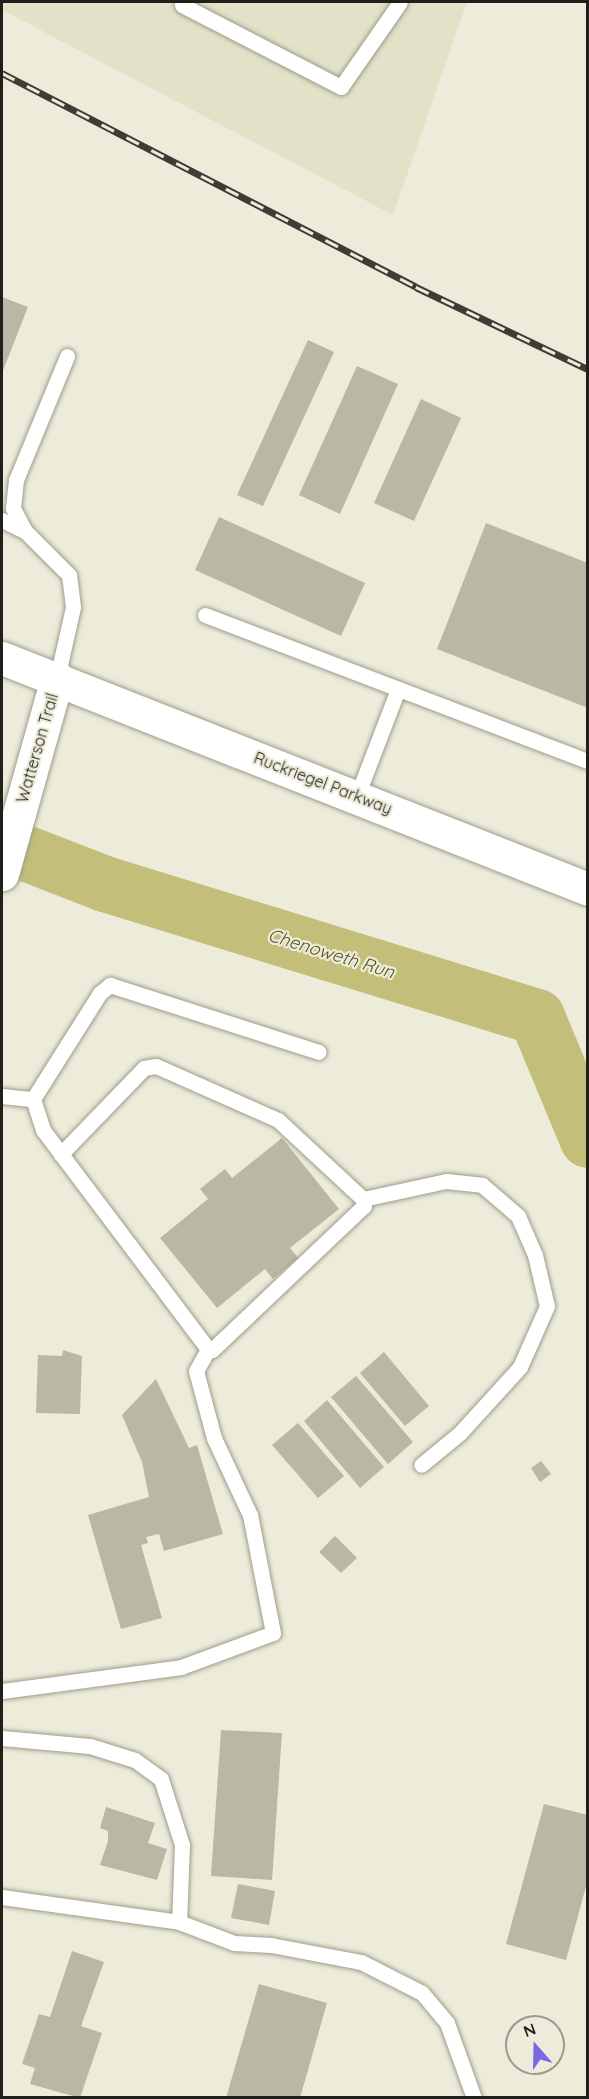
<!DOCTYPE html>
<style>
body{margin:0}
#map{position:relative;width:589px;height:2099px;overflow:hidden;background:#edecda;font-family:Quicksand,sans-serif}
div>[style]{position:absolute}
.built>*{inset:0;background:#e3e2c9}
.river>*{height:56px;margin:-28px;padding:0 28px;transform-origin:28px;border-radius:28px;background:#c3bf7a}
.building>*{inset:0;background:#b9b8a7}
.roads{filter:drop-shadow(0 0 2px #9d9d8c) drop-shadow(0 0 2px #9d9d8c)}
.lane>*{height:15px;margin:-7.5px;padding:0 7.5px;transform-origin:7.5px;border-radius:7.5px;background:#fff}
.secondary>*{height:33px;margin:-16.5px;padding:0 16.5px;transform-origin:16.5px;border-radius:16.5px;background:#fff}
.rail>*{height:7px;margin-top:-3.5px;transform-origin:0;background:repeating-linear-gradient(90deg,#edecda 0 14px,#3e3d35 0 28px);box-sizing:border-box;border-block:2px solid #3e3d35}
span{translate:-50% -50%;white-space:nowrap;text-align:center;line-height:1.15;-webkit-text-stroke:4.5px #edecda;paint-order:stroke}
.street-label{font-size:16px;color:#201f19}
.water-label{font-size:18px;color:#55521f;font-style:italic}
.frame{position:absolute;inset:0;border:3px solid #201f19;pointer-events:none}
.north{position:absolute;left:505px;top:2015px;width:60px;height:60px;box-sizing:border-box;background:#edecda;border:2px solid #9b9a8d;border-radius:50%;rotate:340deg;font-size:16px;font-weight:700;line-height:24px;text-align:center;color:#201f19}
.north::after{content:'';display:block;margin:auto;width:21px;height:27px;background:#7868e3;clip-path:polygon(50% 0,100% 100%,50% 72%,0 100%)}
</style>
<div id="map">
<div class="built">
<div style="clip-path:polygon(2px 2px,467px 2px,393px 215px,2px 10px)"></div>
</div>
<div class="river">
<div style="left:2px;top:844px;width:110px;rotate:21.2deg"></div>
<div style="left:105px;top:884px;width:452px;rotate:17.1deg"></div>
<div style="left:537px;top:1017px;width:133px;rotate:67.5deg"></div>
</div>
<div class="building">
<div style="clip-path:polygon(2px 297px,28px 307px,2px 373px)"></div>
<div style="clip-path:polygon(308px 340px,334px 352px,263px 506px,237px 495px)"></div>
<div style="clip-path:polygon(357px 366px,398px 384px,340px 514px,299px 495px)"></div>
<div style="clip-path:polygon(421px 399px,461px 418px,414px 521px,374px 503px)"></div>
<div style="clip-path:polygon(219px 517px,365px 583px,341px 636px,195px 570px)"></div>
<div style="clip-path:polygon(486px 523px,588px 563px,588px 708px,437px 649px)"></div>
<div style="clip-path:polygon(282px 1138px,339px 1209px,290px 1248px,298px 1258px,273px 1279px,265px 1269px,217px 1308px,160px 1238px,208px 1199px,200px 1189px,225px 1169px,232px 1178px)"></div>
<div style="clip-path:polygon(63px 1350px,82px 1356px,80px 1414px,36px 1413px,38px 1355px,62px 1356px)"></div>
<div style="clip-path:polygon(384px 1352px,429px 1406px,405px 1426px,360px 1373px)"></div>
<div style="clip-path:polygon(356px 1376px,413px 1442px,388px 1464px,331px 1397px)"></div>
<div style="clip-path:polygon(156px 1379px,189px 1448px,197px 1445px,223px 1534px,164px 1551px,159px 1534px,146px 1537px,148px 1543px,141px 1545px,162px 1618px,121px 1629px,88px 1515px,149px 1497px,142px 1462px,122px 1415px)"></div>
<div style="clip-path:polygon(327px 1400px,384px 1467px,360px 1488px,304px 1421px)"></div>
<div style="clip-path:polygon(298px 1423px,344px 1476px,318px 1498px,272px 1445px)"></div>
<div style="clip-path:polygon(541px 1461px,551px 1474px,540px 1482px,531px 1468px)"></div>
<div style="clip-path:polygon(335px 1536px,357px 1558px,341px 1573px,319px 1552px)"></div>
<div style="clip-path:polygon(221px 1730px,282px 1733px,272px 1880px,211px 1876px)"></div>
<div style="clip-path:polygon(544px 1804px,588px 1815px,588px 1879px,566px 1960px,506px 1944px)"></div>
<div style="clip-path:polygon(106px 1807px,155px 1823px,148px 1843px,167px 1849px,157px 1880px,100px 1865px,108px 1841px,108px 1831px,100px 1828px)"></div>
<div style="clip-path:polygon(238px 1884px,275px 1891px,269px 1925px,231px 1918px)"></div>
<div style="clip-path:polygon(72px 1951px,104px 1962px,81px 2026px,102px 2033px,80px 2098px,30px 2084px,35px 2068px,22px 2064px,39px 2014px,50px 2017px)"></div>
<div style="clip-path:polygon(259px 1984px,327px 2003px,300px 2098px,226px 2098px)"></div>
</div>
<div class="roads">
<div class="lane">
<div style="left:182px;top:5px;width:179px;rotate:27.3deg"></div>
<div style="left:341px;top:87px;width:103px;rotate:-55.2deg"></div>
<div style="left:2px;top:520px;width:25px;rotate:26deg"></div>
<div style="left:205px;top:615px;width:410px;rotate:20.9deg"></div>
<div style="left:57px;top:678px;width:73px;rotate:-77.3deg"></div>
<div style="left:73px;top:607px;width:32px;rotate:-97deg"></div>
<div style="left:69px;top:575px;width:62px;rotate:-135deg"></div>
<div style="left:25px;top:531px;width:26px;rotate:-118deg"></div>
<div style="left:13px;top:508px;width:28px;rotate:-84deg"></div>
<div style="left:16px;top:480px;width:134px;rotate:-67.6deg"></div>
<div style="left:357px;top:796px;width:115px;rotate:-69deg"></div>
<div style="left:2px;top:1096px;width:31px;rotate:6deg"></div>
<div style="left:33px;top:1099px;width:125px;rotate:-57.7deg"></div>
<div style="left:100px;top:993px;width:13px;rotate:-39deg"></div>
<div style="left:110px;top:985px;width:219px;rotate:17.8deg"></div>
<div style="left:33px;top:1099px;width:33px;rotate:72deg"></div>
<div style="left:43px;top:1130px;width:30px;rotate:53deg"></div>
<div style="left:61px;top:1154px;width:244px;rotate:53deg"></div>
<div style="left:208px;top:1349px;width:4px;rotate:14deg"></div>
<div style="left:212px;top:1350px;width:209px;rotate:-43.5deg"></div>
<div style="left:364px;top:1206px;width:7px;rotate:-98deg"></div>
<div style="left:363px;top:1199px;width:116px;rotate:-137.1deg"></div>
<div style="left:278px;top:1120px;width:133px;rotate:-156.1deg"></div>
<div style="left:156px;top:1066px;width:12px;rotate:171deg"></div>
<div style="left:144px;top:1068px;width:120px;rotate:134deg"></div>
<div style="left:363px;top:1199px;width:85px;rotate:-12.2deg"></div>
<div style="left:446px;top:1181px;width:36px;rotate:6deg"></div>
<div style="left:482px;top:1185px;width:48px;rotate:40.7deg"></div>
<div style="left:518px;top:1216px;width:43px;rotate:66.4deg"></div>
<div style="left:535px;top:1255px;width:52px;rotate:76.8deg"></div>
<div style="left:547px;top:1306px;width:67px;rotate:113.9deg"></div>
<div style="left:520px;top:1367px;width:89px;rotate:132.3deg"></div>
<div style="left:460px;top:1433px;width:50px;rotate:140.6deg"></div>
<div style="left:2px;top:1691px;width:181px;rotate:-7.6deg"></div>
<div style="left:181px;top:1667px;width:98px;rotate:-20.3deg"></div>
<div style="left:273px;top:1633px;width:120px;rotate:-101deg"></div>
<div style="left:250px;top:1515px;width:85px;rotate:-115.1deg"></div>
<div style="left:214px;top:1438px;width:69px;rotate:-105deg"></div>
<div style="left:196px;top:1371px;width:25px;rotate:-61deg"></div>
<div style="left:2px;top:1738px;width:88px;rotate:5.2deg"></div>
<div style="left:90px;top:1746px;width:47px;rotate:17.3deg"></div>
<div style="left:135px;top:1760px;width:32px;rotate:36deg"></div>
<div style="left:161px;top:1779px;width:69px;rotate:72.3deg"></div>
<div style="left:182px;top:1845px;width:77px;rotate:92.2deg"></div>
<div style="left:2px;top:1897px;width:179px;rotate:8deg"></div>
<div style="left:179px;top:1922px;width:59px;rotate:20.9deg"></div>
<div style="left:234px;top:1943px;width:37px;rotate:3deg"></div>
<div style="left:271px;top:1945px;width:92px;rotate:10.7deg"></div>
<div style="left:361px;top:1962px;width:68px;rotate:26.9deg"></div>
<div style="left:422px;top:1993px;width:39px;rotate:50deg"></div>
<div style="left:447px;top:2023px;width:80px;rotate:70.2deg"></div>
</div>
<div class="secondary">
<div style="left:2px;top:658px;width:630px;rotate:21.51deg"></div>
<div style="left:2px;top:874px;width:204px;rotate:-74.3deg"></div>
</div>
</div>
<div class="rail">
<div style="left:2px;top:73px;width:466px;rotate:27.3deg"></div>
<div style="left:416px;top:287px;width:191px;rotate:25.5deg"></div>
</div>
<div class="street-label">
<span style="left:37px;top:748px;rotate:-74deg">Watterson Trail</span>
<span style="left:323px;top:783px;rotate:21deg">Ruckriegel Parkway</span>
</div>
<div class="water-label">
<span style="left:331px;top:954px;rotate:17deg">Chenoweth Run</span>
</div>
<div class="frame"></div>
<div class="north">N</div>
</div>
